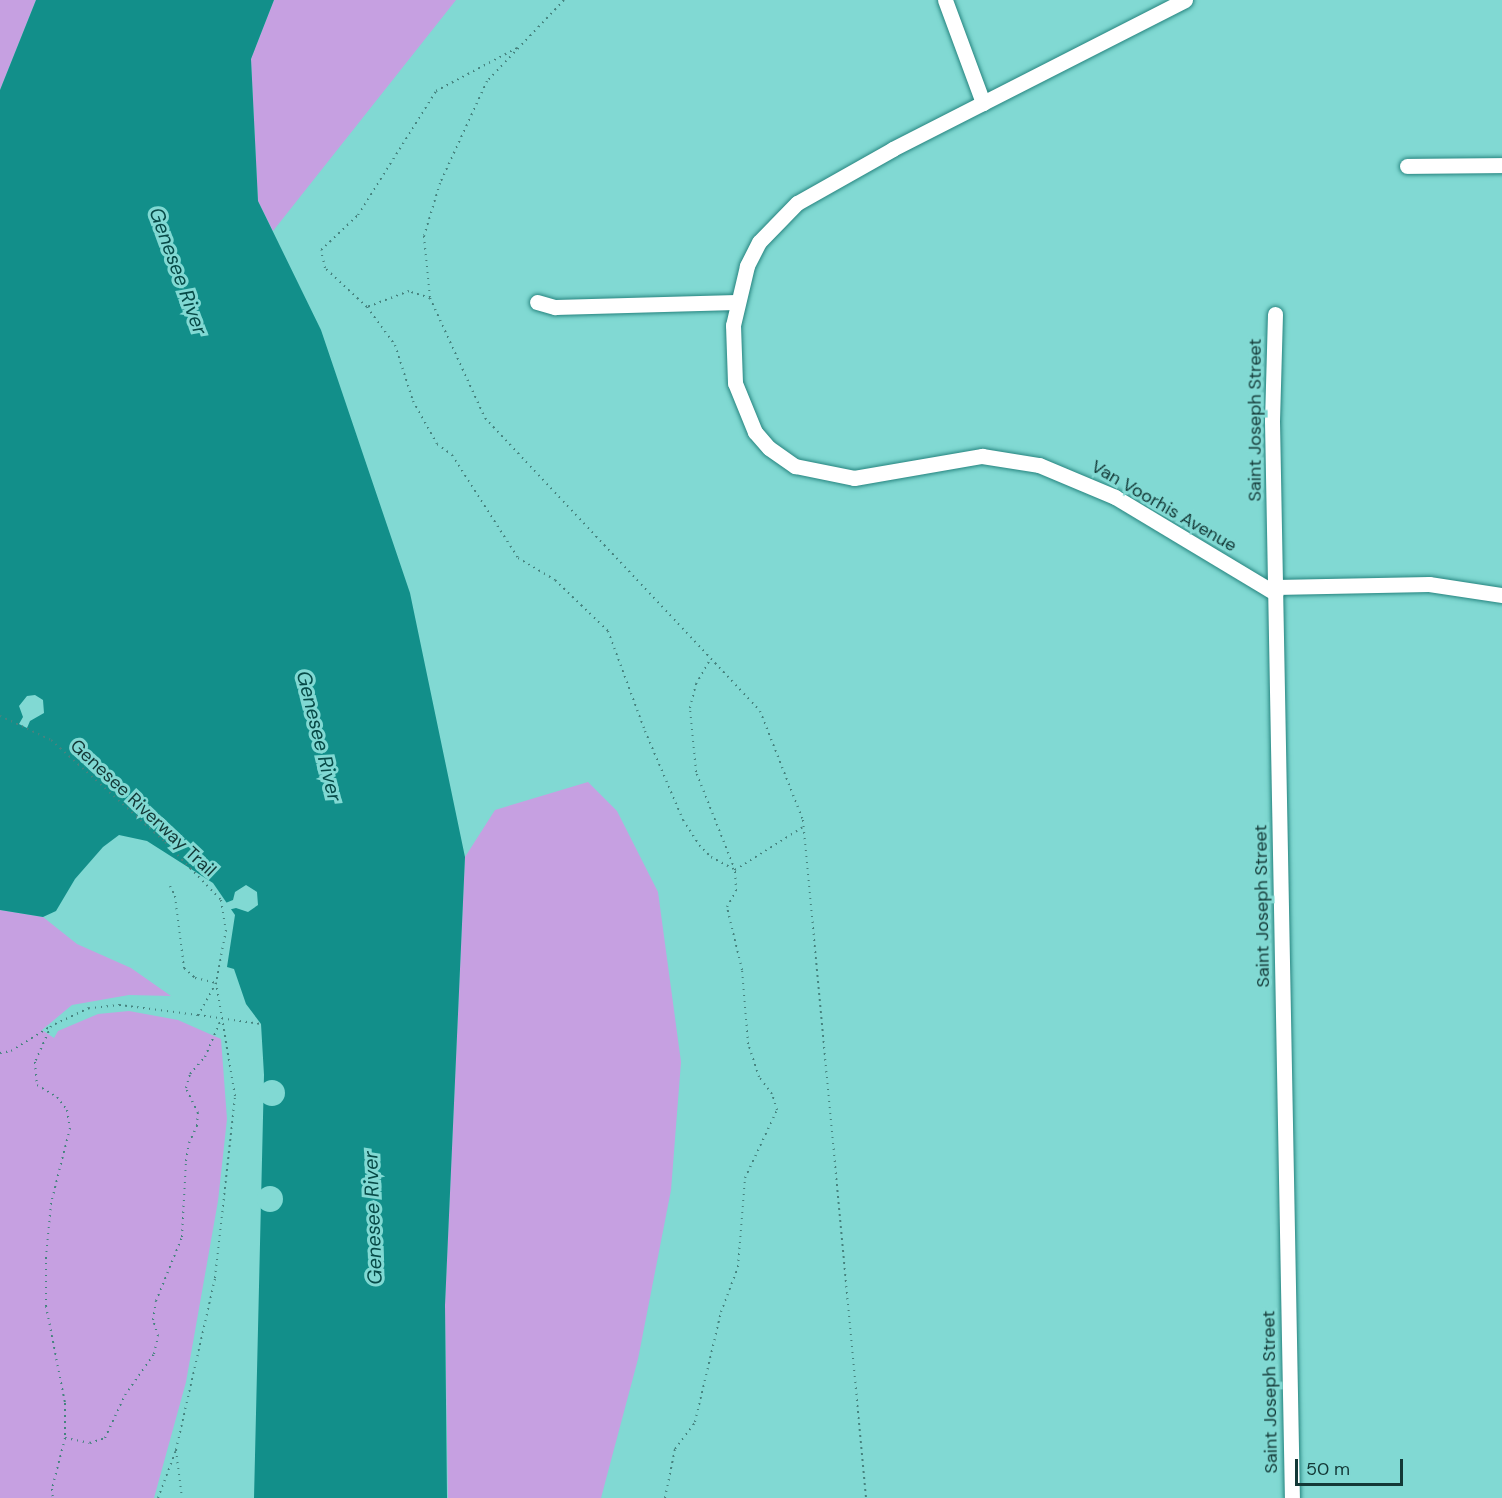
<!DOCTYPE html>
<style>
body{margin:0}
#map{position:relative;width:1502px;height:1498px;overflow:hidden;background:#81d9d3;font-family:"DM Sans",sans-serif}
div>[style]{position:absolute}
.green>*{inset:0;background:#c6a0e1}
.water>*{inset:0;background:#128f8a}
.pier>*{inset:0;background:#81d9d3}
.round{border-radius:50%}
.path>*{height:2px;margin-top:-1px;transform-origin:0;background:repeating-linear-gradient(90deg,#46837f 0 1.5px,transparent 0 6px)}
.roads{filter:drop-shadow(0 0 2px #26847f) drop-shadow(0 0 2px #26847f)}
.minor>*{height:15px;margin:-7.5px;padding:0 7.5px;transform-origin:7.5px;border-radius:7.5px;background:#fff}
span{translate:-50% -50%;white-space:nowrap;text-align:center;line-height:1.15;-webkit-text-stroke:6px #81d9d3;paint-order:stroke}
.street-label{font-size:18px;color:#133836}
.water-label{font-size:20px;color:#074a47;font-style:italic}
.scale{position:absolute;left:1295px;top:1459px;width:108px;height:27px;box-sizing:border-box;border:3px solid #133836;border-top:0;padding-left:8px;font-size:18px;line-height:21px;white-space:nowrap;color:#133836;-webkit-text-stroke:4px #81d9d3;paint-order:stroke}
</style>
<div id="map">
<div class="green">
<div style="clip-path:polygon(0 0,36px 0,0 90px)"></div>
<div style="clip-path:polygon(274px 0,456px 0,273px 231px,258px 201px,251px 59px)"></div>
<div style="clip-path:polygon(588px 782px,617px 811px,658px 892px,681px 1062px,671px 1190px,638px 1359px,601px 1498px,448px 1498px,445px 1305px,465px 857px,495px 810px)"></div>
<div style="clip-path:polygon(0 910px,43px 917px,77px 944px,131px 968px,171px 996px,129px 995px,72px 1005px,42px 1030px,54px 1038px,58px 1031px,98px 1014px,129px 1011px,178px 1020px,221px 1039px,227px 1119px,218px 1201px,186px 1382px,154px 1498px,0 1498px)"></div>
</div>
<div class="water">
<div style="clip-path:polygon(36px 0,274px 0,251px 59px,258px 201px,321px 330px,410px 593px,465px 857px,445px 1305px,447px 1498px,254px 1498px,264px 1075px,261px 1024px,246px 1004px,234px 969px,227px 967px,235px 915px,213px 883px,147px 841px,119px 835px,103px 847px,75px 879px,56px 911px,43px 917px,0 910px,0 90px)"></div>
</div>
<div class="pier">
<div style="clip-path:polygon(35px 695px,43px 700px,44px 713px,30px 721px,27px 728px,19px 724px,23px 717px,19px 706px,27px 696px)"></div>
<div style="clip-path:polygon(246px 885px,257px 892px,258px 905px,248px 912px,236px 908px,228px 910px,223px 904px,233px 900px,235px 892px)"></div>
<div class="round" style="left:259px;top:1080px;width:26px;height:26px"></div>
<div class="round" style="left:257px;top:1186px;width:26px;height:26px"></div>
</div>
<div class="path">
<div style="left:564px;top:0;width:112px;rotate:133.5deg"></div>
<div style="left:487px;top:81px;width:112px;rotate:114.7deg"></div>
<div style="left:440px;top:183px;width:55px;rotate:106.8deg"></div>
<div style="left:424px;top:236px;width:62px;rotate:84.5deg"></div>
<div style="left:430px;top:298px;width:132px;rotate:65.4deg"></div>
<div style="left:485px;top:418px;width:402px;rotate:46.8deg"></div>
<div style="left:760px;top:711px;width:117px;rotate:68.5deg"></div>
<div style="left:803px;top:820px;width:681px;rotate:84.69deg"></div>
<div style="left:430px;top:298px;width:22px;rotate:-162deg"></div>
<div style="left:409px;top:291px;width:45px;rotate:159.1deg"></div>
<div style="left:367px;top:307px;width:57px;rotate:-137.1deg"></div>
<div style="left:325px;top:268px;width:18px;rotate:-103deg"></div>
<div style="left:321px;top:250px;width:51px;rotate:-43.4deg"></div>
<div style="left:358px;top:215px;width:146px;rotate:-57.8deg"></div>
<div style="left:436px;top:91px;width:92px;rotate:-28deg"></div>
<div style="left:367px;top:307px;width:47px;rotate:53.6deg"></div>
<div style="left:395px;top:345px;width:59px;rotate:72.2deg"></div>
<div style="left:413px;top:401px;width:49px;rotate:60.8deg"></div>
<div style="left:437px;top:444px;width:19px;rotate:36deg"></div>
<div style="left:452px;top:455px;width:122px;rotate:57.3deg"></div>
<div style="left:518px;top:558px;width:43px;rotate:30.7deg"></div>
<div style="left:555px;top:580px;width:74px;rotate:43.9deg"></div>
<div style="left:608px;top:631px;width:107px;rotate:69.7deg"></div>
<div style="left:645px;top:731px;width:97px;rotate:66.9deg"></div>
<div style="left:683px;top:820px;width:30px;rotate:57deg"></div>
<div style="left:699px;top:845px;width:17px;rotate:45deg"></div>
<div style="left:711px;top:857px;width:27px;rotate:28deg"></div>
<div style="left:735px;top:870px;width:80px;rotate:-32.3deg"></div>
<div style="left:0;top:716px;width:56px;rotate:25.2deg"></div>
<div style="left:51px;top:740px;width:153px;rotate:41.8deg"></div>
<div style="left:165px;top:842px;width:81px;rotate:46deg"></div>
<div style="left:221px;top:900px;width:30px;rotate:81deg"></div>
<div style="left:226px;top:930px;width:54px;rotate:100.7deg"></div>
<div style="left:216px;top:983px;width:37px;rotate:119deg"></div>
<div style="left:198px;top:1015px;width:79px;rotate:-172.7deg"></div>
<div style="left:120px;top:1005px;width:31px;rotate:174deg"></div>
<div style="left:89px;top:1008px;width:42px;rotate:154.7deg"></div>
<div style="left:51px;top:1026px;width:39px;rotate:114deg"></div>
<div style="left:35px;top:1062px;width:23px;rotate:85deg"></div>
<div style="left:37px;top:1085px;width:23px;rotate:31deg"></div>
<div style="left:57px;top:1097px;width:16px;rotate:52deg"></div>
<div style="left:67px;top:1110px;width:18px;rotate:81deg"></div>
<div style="left:70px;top:1128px;width:77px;rotate:104.2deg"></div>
<div style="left:51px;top:1203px;width:54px;rotate:95.3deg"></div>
<div style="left:46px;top:1257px;width:49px;rotate:90deg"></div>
<div style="left:46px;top:1306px;width:99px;rotate:78.9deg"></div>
<div style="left:65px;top:1403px;width:35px;rotate:90deg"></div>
<div style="left:65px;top:1438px;width:53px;rotate:104.3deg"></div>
<div style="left:52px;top:1489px;width:9px;rotate:84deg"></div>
<div style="left:170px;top:886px;width:11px;rotate:63deg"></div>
<div style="left:175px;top:896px;width:73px;rotate:82.9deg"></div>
<div style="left:184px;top:968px;width:15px;rotate:42deg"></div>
<div style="left:195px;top:978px;width:22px;rotate:13deg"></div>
<div style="left:198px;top:1015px;width:64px;rotate:8.1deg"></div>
<div style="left:0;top:1053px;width:11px;rotate:-10deg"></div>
<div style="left:11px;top:1051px;width:47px;rotate:-32deg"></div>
<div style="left:65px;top:1438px;width:25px;rotate:11deg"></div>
<div style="left:90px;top:1443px;width:16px;rotate:-18deg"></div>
<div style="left:105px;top:1438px;width:47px;rotate:-65.1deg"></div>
<div style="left:125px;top:1395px;width:50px;rotate:-54.7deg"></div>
<div style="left:154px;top:1354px;width:18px;rotate:-77deg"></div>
<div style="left:158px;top:1336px;width:17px;rotate:-107deg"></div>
<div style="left:153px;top:1320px;width:19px;rotate:-81deg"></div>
<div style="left:156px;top:1301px;width:69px;rotate:-67.9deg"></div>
<div style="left:182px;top:1237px;width:76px;rotate:-87deg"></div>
<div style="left:186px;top:1161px;width:18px;rotate:-81deg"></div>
<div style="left:189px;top:1143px;width:19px;rotate:-65deg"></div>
<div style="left:197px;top:1126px;width:13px;rotate:-86deg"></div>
<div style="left:198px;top:1113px;width:28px;rotate:-116deg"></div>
<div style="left:186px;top:1088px;width:15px;rotate:-74deg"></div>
<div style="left:190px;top:1074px;width:23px;rotate:-49deg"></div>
<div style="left:205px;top:1057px;width:39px;rotate:-67deg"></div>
<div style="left:176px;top:1450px;width:48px;rotate:82.9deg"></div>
<div style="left:158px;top:1498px;width:51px;rotate:-69.4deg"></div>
<div style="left:176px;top:1450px;width:176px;rotate:-77.2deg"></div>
<div style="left:215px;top:1278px;width:183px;rotate:-83.7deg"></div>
<div style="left:235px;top:1096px;width:115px;rotate:-99.5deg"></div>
<div style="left:665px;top:1498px;width:50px;rotate:-78.5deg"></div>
<div style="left:675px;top:1449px;width:34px;rotate:-53deg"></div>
<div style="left:695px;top:1422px;width:113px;rotate:-76.7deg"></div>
<div style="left:721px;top:1312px;width:48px;rotate:-69.3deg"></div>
<div style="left:738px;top:1267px;width:89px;rotate:-85.5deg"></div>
<div style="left:745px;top:1178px;width:75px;rotate:-64.8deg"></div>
<div style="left:777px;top:1110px;width:17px;rotate:-107deg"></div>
<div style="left:772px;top:1094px;width:21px;rotate:-127deg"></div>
<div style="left:759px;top:1077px;width:35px;rotate:-108deg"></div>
<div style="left:748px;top:1044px;width:74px;rotate:-94.6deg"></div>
<div style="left:742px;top:970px;width:65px;rotate:-103.4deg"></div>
<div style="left:727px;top:907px;width:18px;rotate:-61deg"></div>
<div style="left:736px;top:891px;width:21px;rotate:-93deg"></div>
<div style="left:735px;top:870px;width:105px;rotate:-111.7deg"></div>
<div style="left:696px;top:772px;width:64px;rotate:-95.4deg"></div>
<div style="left:690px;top:708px;width:25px;rotate:-76deg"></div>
<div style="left:696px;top:684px;width:28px;rotate:-60deg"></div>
</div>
<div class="roads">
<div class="minor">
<div style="left:945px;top:0;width:110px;rotate:69.7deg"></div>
<div style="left:1185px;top:0;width:328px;rotate:153deg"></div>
<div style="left:893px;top:149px;width:110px;rotate:150.6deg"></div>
<div style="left:797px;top:203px;width:54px;rotate:134.3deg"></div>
<div style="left:759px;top:242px;width:27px;rotate:117deg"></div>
<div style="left:747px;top:266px;width:61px;rotate:103.3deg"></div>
<div style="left:733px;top:325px;width:58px;rotate:88deg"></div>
<div style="left:735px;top:383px;width:53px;rotate:67.8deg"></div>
<div style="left:755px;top:432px;width:21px;rotate:49deg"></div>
<div style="left:769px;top:448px;width:32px;rotate:35deg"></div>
<div style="left:795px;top:466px;width:60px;rotate:11.5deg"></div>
<div style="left:854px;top:478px;width:130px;rotate:-9.8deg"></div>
<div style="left:982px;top:456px;width:58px;rotate:9deg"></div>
<div style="left:1039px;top:465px;width:82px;rotate:22.8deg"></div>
<div style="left:1115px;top:497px;width:187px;rotate:31deg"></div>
<div style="left:1407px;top:166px;width:95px;rotate:-0.6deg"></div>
<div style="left:537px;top:302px;width:19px;rotate:16deg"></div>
<div style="left:555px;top:307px;width:181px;rotate:-1.6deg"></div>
<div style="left:1275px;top:314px;width:107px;rotate:91.6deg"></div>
<div style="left:1272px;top:421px;width:1077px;rotate:88.94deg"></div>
<div style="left:1275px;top:587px;width:154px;rotate:-1.1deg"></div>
<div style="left:1429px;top:584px;width:74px;rotate:8.6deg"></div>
</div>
</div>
<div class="street-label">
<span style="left:1255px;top:420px;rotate:-90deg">Saint Joseph Street</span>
<span style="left:1164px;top:506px;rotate:30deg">Van Voorhis Avenue</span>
<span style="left:143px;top:808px;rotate:43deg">Genesee Riverway Trail</span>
<span style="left:1262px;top:906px;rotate:-91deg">Saint Joseph Street</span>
<span style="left:1270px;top:1392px;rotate:-91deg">Saint Joseph Street</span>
</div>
<div class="water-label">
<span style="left:178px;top:271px;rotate:70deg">Genesee River</span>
<span style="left:319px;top:736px;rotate:76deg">Genesee River</span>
<span style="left:373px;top:1218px;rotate:-92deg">Genesee River</span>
</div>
<div class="scale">50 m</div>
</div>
